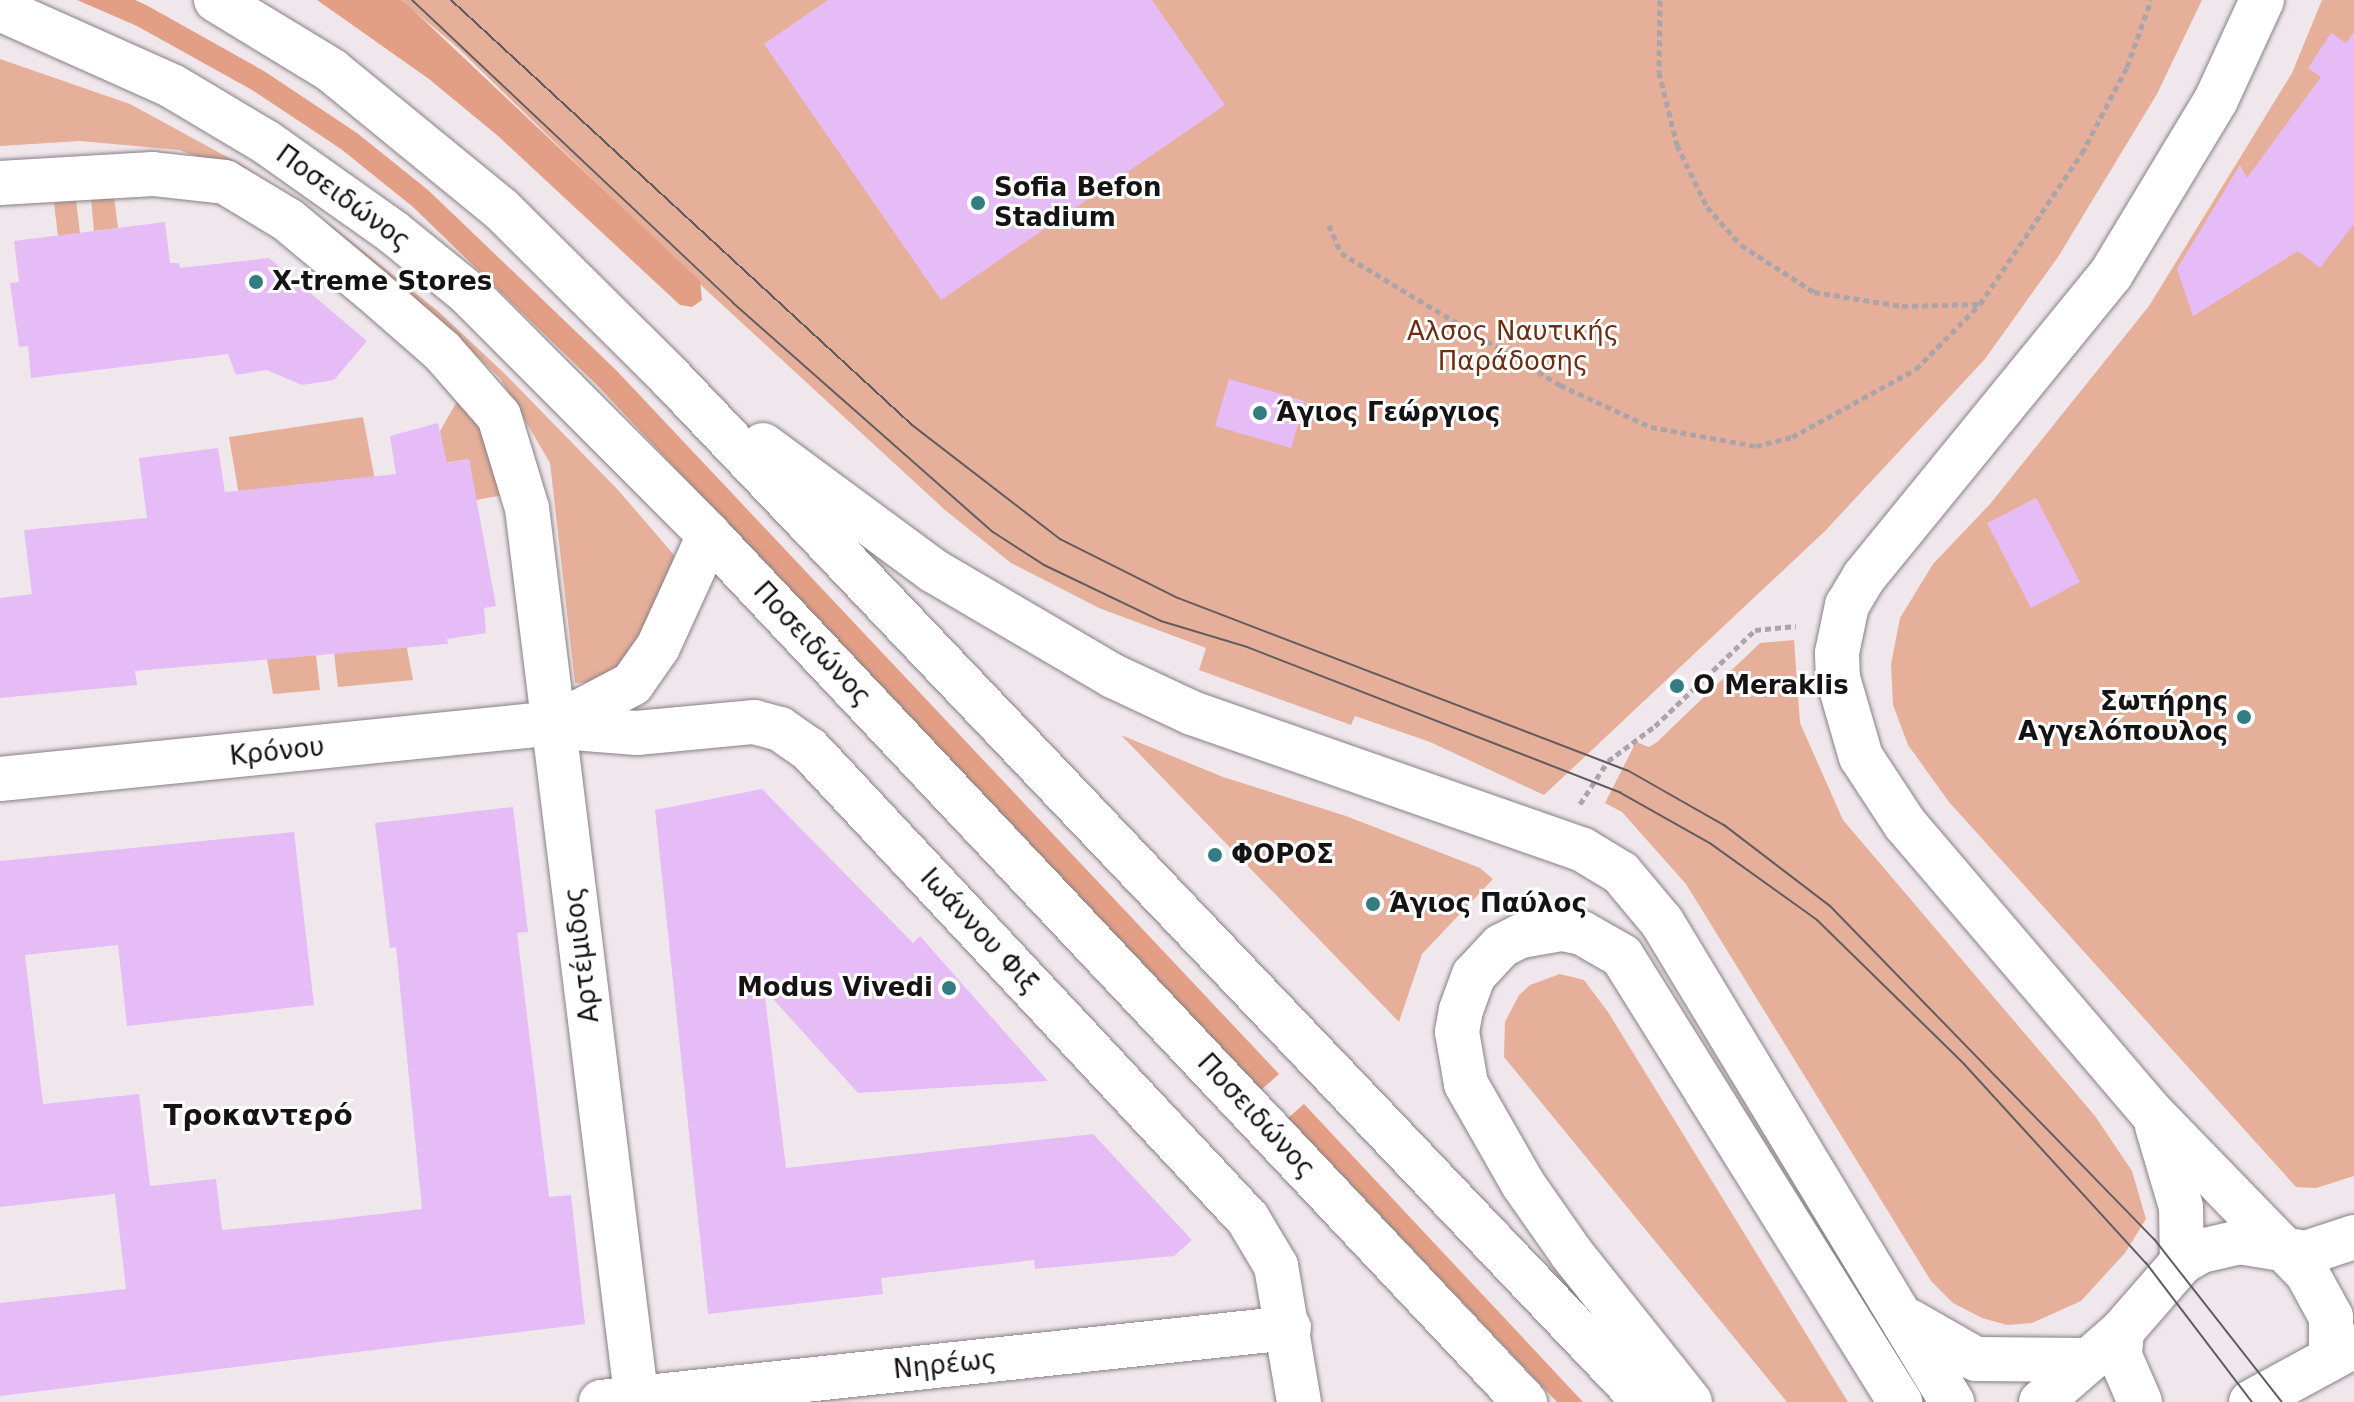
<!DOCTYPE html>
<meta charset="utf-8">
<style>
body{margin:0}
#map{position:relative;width:2354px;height:1402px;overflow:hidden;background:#f0e7ec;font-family:"DejaVu Sans",sans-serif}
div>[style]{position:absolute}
.green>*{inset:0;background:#e6af9a}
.forest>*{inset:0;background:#e39f85}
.building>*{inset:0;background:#e6bcf6}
.path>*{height:5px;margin-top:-2.5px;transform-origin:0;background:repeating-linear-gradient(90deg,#aba4a8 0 6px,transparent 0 10px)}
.roads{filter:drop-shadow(0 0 2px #898084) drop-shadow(0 0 2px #898084)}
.minor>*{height:44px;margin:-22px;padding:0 22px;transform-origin:22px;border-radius:22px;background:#fff}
.highway>*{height:44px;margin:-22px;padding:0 22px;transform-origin:22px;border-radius:22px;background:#fff}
.tram>*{height:2px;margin:-1px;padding:0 1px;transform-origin:1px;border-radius:1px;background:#615c5f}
.dots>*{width:22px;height:22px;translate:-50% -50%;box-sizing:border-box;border:4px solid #fff;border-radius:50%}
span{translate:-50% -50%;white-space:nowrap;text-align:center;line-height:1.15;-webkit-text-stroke:6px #fff;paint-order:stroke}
.poi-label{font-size:26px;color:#161315;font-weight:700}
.left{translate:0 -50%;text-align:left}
.right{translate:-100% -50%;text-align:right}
.street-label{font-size:26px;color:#161315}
.park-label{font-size:26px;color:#6b2e13}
.neighbourhood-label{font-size:28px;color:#161315;font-weight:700}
</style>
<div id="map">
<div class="green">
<div style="clip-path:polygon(401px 0,2202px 0,2157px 94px,2058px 257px,1985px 359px,1825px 531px,1544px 795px,1430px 742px,1355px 716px,1351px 725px,1199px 670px,1206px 648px,1099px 608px,1011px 563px,945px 510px,704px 288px,457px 47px)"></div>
<div style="clip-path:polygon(2322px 0,2354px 0,2354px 1176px,2316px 1188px,2296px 1187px,1949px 802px,1908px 745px,1893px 705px,1891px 664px,1900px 618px,1933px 564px,1990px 504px,2149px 306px,2292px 73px)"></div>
<div style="clip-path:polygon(0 59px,130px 104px,242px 165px,333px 227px,439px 312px,504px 373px,619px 491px,674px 555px,681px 580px,623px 670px,597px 682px,575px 683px,550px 463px,500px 378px,436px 316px,330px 232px,240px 171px,179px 150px,80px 141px,0 146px)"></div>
<div style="clip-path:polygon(114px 196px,118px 228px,94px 231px,91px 199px)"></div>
<div style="clip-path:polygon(76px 200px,80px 233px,58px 236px,54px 203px)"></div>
<div style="clip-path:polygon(459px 398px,503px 443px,509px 494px,476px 500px,469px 459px,445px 463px,440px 431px)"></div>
<div style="clip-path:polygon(363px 417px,413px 680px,338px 687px,334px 653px,287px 658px,316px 655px,320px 690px,273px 694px,229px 437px)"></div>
<div style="clip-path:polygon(1794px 640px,1800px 723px,1843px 820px,2095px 1116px,2132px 1171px,2146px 1219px,2125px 1253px,2081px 1301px,2032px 1323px,2007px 1325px,1982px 1318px,1953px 1303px,1931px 1281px,1686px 884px,1622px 812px,1605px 803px,1636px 742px,1649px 747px,1657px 742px,1760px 643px)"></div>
<div style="clip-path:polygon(1121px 735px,1223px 777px,1346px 816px,1480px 868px,1493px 879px,1422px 954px,1399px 1022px)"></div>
<div style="clip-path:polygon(1560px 974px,1584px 980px,1608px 1012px,1848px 1402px,1787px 1402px,1504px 1057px,1505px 1022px,1519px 995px,1530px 985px)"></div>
</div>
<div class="forest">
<div style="clip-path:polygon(77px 0,135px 0,148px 6px,264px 71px,357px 133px,428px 190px,616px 370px,1279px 1074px,1261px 1090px,598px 386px,413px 207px,341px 149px,252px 90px,137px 26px)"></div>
<div style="clip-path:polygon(317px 0,401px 0,409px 6px,700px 281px,702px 300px,692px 307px,680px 305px,498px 136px,429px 79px)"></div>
<div style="clip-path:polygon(1304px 1104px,1583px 1402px,1557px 1402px,1288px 1118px)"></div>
</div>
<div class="building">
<div style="clip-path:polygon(828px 0,1152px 0,1225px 105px,941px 300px,764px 44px)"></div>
<div style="clip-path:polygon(2354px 32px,2354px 224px,2320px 268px,2298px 251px,2193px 316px,2177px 269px,2240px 165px,2247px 178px,2321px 77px,2308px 68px,2331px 33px,2346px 43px)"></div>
<div style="clip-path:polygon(165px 222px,170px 263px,179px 263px,180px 268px,269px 258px,367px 341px,334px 380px,302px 385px,267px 370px,236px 375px,228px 354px,31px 378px,28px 346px,19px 347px,10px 283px,19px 282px,14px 241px)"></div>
<div style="clip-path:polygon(1229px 379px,1305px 401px,1291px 448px,1215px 426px)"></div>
<div style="clip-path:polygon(438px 423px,447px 463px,469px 459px,496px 606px,484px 608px,486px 633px,447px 639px,448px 644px,135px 671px,137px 685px,0 698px,0 598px,32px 594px,24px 530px,147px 518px,139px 458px,218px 448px,225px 492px,396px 474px,390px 436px)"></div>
<div style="clip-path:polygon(2036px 498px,2080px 582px,2031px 608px,1987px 523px)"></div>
<div style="clip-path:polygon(762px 789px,913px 943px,920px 936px,1048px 1081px,858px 1093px,764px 989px,786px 1168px,1093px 1134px,1192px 1240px,1174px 1256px,1035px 1269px,1034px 1260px,881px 1278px,883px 1294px,708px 1314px,655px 810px)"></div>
<div style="clip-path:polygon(513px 807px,528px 932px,517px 933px,549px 1197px,571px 1195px,585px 1324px,0 1396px,0 1303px,126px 1289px,115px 1194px,0 1207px,0 861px,294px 832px,314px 1005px,127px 1026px,118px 945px,25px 955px,43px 1104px,139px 1094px,150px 1186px,216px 1179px,222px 1230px,328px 1220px,422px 1209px,396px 947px,390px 948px,375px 823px)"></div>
</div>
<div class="path">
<div style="left:1660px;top:0;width:72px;rotate:90.8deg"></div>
<div style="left:1659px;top:72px;width:75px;rotate:76.1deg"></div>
<div style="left:1677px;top:145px;width:69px;rotate:64.2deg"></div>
<div style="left:1707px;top:207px;width:51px;rotate:48.2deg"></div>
<div style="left:1741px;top:245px;width:87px;rotate:32.8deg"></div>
<div style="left:1814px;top:292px;width:89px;rotate:9deg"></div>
<div style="left:1902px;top:306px;width:78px;rotate:-1.5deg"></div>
<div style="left:1329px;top:225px;width:30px;rotate:67deg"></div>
<div style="left:1341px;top:253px;width:256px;rotate:31.1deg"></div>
<div style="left:1560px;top:385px;width:100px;rotate:24.8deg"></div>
<div style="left:1651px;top:427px;width:107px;rotate:10.3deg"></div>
<div style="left:1756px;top:446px;width:37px;rotate:-14deg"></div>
<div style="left:1792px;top:437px;width:141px;rotate:-28.7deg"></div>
<div style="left:1916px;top:369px;width:91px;rotate:-45.4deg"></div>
<div style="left:1980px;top:304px;width:182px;rotate:-56deg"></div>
<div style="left:2082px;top:153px;width:97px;rotate:-62.4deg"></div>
<div style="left:2127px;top:67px;width:71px;rotate:-70.3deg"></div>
<div style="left:1580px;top:804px;width:51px;rotate:-56.9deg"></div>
<div style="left:1608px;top:761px;width:59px;rotate:-36.7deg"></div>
<div style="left:1655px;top:726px;width:139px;rotate:-43.8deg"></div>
<div style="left:1755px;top:630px;width:41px;rotate:-5.6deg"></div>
</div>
<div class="roads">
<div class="minor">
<div style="left:2262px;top:0;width:110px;rotate:114.7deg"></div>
<div style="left:2216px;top:100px;width:203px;rotate:121.1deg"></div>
<div style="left:2111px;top:274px;width:391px;rotate:129.2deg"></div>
<div style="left:1864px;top:577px;width:33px;rotate:121deg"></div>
<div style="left:1847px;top:605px;width:49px;rotate:101.8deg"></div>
<div style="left:1837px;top:653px;width:25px;rotate:88deg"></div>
<div style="left:1838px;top:678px;width:82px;rotate:73.8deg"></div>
<div style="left:1861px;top:757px;width:80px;rotate:56.7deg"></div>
<div style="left:1905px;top:824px;width:380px;rotate:49.5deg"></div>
<div style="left:2152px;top:1113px;width:223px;rotate:45.9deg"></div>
<div style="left:2307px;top:1273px;width:50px;rotate:61.4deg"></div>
<div style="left:2331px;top:1317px;width:41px;rotate:90deg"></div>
<div style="left:0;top:183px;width:153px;rotate:-3.4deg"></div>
<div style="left:153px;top:174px;width:72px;rotate:6.3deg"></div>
<div style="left:225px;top:182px;width:74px;rotate:31.1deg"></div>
<div style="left:288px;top:220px;width:109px;rotate:39.8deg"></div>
<div style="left:372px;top:290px;width:93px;rotate:41.1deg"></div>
<div style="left:442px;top:351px;width:86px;rotate:48.8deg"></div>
<div style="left:499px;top:416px;width:96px;rotate:73.1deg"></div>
<div style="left:527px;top:508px;width:901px;rotate:82.99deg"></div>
<div style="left:554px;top:725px;width:88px;rotate:-27.7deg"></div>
<div style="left:632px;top:684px;width:45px;rotate:-54.9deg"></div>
<div style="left:658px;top:647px;width:123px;rotate:-65.5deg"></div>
<div style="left:0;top:779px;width:538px;rotate:-5.76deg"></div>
<div style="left:535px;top:725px;width:102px;rotate:4.5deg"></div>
<div style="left:637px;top:733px;width:118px;rotate:-5.4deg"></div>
<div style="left:754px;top:722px;width:27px;rotate:15deg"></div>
<div style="left:780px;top:729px;width:35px;rotate:35deg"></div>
<div style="left:809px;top:749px;width:643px;rotate:46.95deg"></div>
<div style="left:1248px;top:1219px;width:55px;rotate:59.2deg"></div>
<div style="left:1276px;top:1266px;width:138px;rotate:80.4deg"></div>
<div style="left:2157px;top:1126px;width:84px;rotate:73.5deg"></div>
<div style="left:2181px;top:1207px;width:55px;rotate:89deg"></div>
<div style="left:2122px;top:1331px;width:25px;rotate:95deg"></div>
<div style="left:2120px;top:1356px;width:50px;rotate:66.5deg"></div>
<div style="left:601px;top:1402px;width:692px;rotate:-6.14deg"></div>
<div style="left:2041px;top:1402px;width:108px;rotate:-41.2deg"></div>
<div style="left:2122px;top:1331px;width:91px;rotate:-49deg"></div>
<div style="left:2182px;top:1262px;width:22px;rotate:-30deg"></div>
<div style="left:2201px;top:1251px;width:39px;rotate:-13deg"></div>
<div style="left:2239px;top:1242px;width:68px;rotate:9.3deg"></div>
<div style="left:2306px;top:1253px;width:51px;rotate:-18.4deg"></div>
<div style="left:2251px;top:1402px;width:117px;rotate:-28.5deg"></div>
</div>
<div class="highway">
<div style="left:216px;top:0;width:135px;rotate:31.3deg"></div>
<div style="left:331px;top:70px;width:220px;rotate:39.3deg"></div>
<div style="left:501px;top:209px;width:240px;rotate:44.8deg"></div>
<div style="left:671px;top:378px;width:1413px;rotate:46.43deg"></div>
<div style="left:0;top:9px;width:188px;rotate:24.1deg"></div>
<div style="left:172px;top:86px;width:109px;rotate:30.8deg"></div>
<div style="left:266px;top:142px;width:156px;rotate:35.3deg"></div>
<div style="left:393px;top:232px;width:97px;rotate:39.1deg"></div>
<div style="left:468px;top:293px;width:342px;rotate:45.1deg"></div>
<div style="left:709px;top:535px;width:1191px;rotate:46.74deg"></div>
<div style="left:763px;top:445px;width:212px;rotate:36.4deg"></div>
<div style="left:934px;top:571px;width:208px;rotate:30.4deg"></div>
<div style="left:1113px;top:676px;width:87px;rotate:25.1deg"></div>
<div style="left:1192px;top:713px;width:414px;rotate:19.3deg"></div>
<div style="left:1583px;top:850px;width:44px;rotate:31.2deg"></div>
<div style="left:1621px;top:873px;width:64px;rotate:50.1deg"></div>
<div style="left:1662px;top:922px;width:561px;rotate:58.86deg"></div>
<div style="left:1909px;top:1321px;width:77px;rotate:29.6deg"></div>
<div style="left:1976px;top:1359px;width:113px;rotate:0.5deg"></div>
<div style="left:1690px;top:1402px;width:189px;rotate:-128.6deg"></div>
<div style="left:1572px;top:1254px;width:85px;rotate:-125deg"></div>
<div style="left:1523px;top:1184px;width:115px;rotate:-119.7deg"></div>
<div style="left:1466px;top:1084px;width:53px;rotate:-99.8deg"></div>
<div style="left:1457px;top:1032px;width:22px;rotate:-80deg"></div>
<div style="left:1461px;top:1010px;width:37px;rotate:-70deg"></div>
<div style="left:1474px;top:975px;width:40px;rotate:-47deg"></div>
<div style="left:1501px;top:946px;width:22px;rotate:-27deg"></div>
<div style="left:1521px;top:936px;width:42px;rotate:-9.7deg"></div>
<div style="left:1562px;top:929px;width:20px;rotate:11deg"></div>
<div style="left:1582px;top:933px;width:46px;rotate:29.9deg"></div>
<div style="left:1622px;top:956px;width:526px;rotate:58.06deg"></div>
</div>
</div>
<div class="tram">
<div style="left:412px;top:0;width:441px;rotate:43.3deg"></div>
<div style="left:733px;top:303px;width:346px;rotate:41.4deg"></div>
<div style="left:993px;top:532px;width:61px;rotate:32.9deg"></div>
<div style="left:1044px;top:565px;width:130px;rotate:25.6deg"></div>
<div style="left:1161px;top:621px;width:90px;rotate:16.8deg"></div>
<div style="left:1247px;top:647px;width:401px;rotate:21.3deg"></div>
<div style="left:1621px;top:793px;width:103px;rotate:29.5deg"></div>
<div style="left:1711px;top:844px;width:130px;rotate:35.6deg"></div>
<div style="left:1817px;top:920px;width:206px;rotate:44.4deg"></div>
<div style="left:1964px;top:1064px;width:270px;rotate:47.6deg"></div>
<div style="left:2146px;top:1263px;width:175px;rotate:52.7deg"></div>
<div style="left:451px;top:0;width:627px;rotate:42.67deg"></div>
<div style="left:912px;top:425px;width:187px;rotate:37.6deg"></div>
<div style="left:1060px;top:539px;width:132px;rotate:26.6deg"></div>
<div style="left:1178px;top:598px;width:481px;rotate:21deg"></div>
<div style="left:1627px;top:770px;width:112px;rotate:29.6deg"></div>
<div style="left:1724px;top:825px;width:133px;rotate:37.4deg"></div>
<div style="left:1830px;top:906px;width:465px;rotate:45.8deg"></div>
<div style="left:2154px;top:1239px;width:207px;rotate:51.9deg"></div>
</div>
<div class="dots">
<div style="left:978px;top:203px;background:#337c81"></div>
<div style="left:256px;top:282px;background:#337c81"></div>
<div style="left:1260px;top:413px;background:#337c81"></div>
<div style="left:1677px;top:686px;background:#337c81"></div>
<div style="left:2244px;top:717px;background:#337c81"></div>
<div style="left:1215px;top:855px;background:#337c81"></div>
<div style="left:1373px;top:904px;background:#337c81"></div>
<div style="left:949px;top:988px;background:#337c81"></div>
</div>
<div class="poi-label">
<span class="left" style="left:994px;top:203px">Sofia Befon<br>Stadium</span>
<span class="left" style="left:272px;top:282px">X-treme Stores</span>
<span class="left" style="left:1276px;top:413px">Άγιος Γεώργιος</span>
<span class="left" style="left:1693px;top:686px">O Meraklis</span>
<span class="right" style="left:2228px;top:717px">Σωτήρης<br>Αγγελόπουλος</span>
<span class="left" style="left:1231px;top:855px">ΦΟΡΟΣ</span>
<span class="left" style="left:1389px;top:904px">Άγιος Παύλος</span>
<span class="right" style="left:933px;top:988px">Modus Vivedi</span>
</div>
<div class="street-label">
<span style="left:343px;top:198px;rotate:36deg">Ποσειδώνος</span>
<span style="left:812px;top:644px;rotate:47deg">Ποσειδώνος</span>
<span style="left:277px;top:752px;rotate:-6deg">Κρόνου</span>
<span style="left:979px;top:931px;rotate:47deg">Ιωάννου Φιξ</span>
<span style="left:582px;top:955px;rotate:-97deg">Αρτέμιδος</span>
<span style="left:1256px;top:1116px;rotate:47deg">Ποσειδώνος</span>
<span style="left:945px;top:1365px;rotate:-6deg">Νηρέως</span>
</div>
<div class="park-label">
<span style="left:1513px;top:347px">Αλσος Ναυτικής<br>Παράδοσης</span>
</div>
<div class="neighbourhood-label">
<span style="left:258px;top:1116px">Τροκαντερό</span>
</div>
</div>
